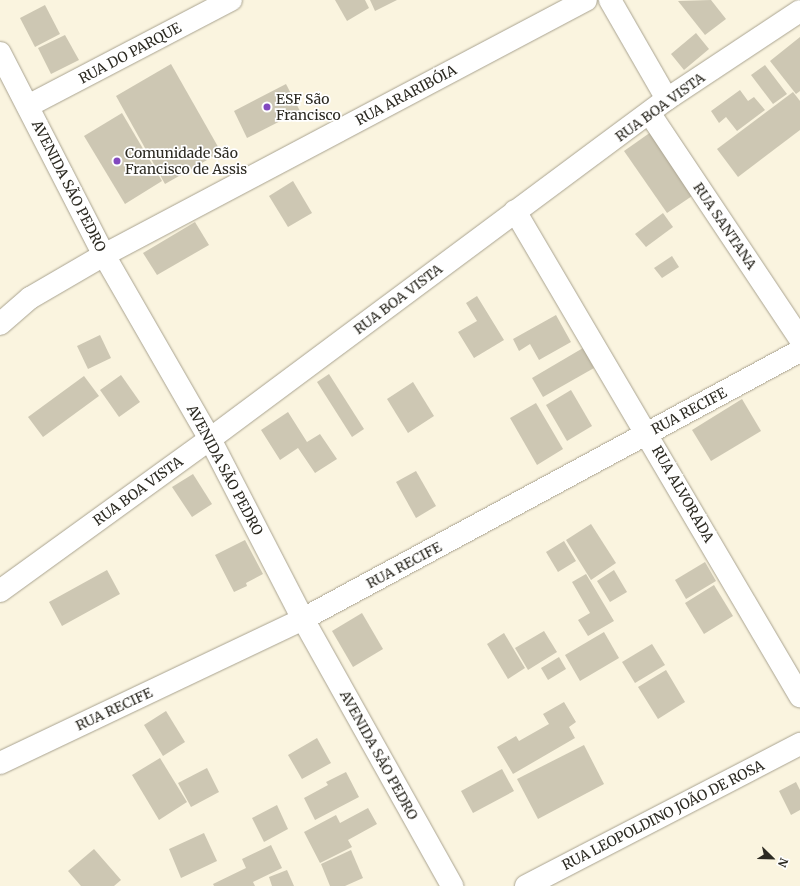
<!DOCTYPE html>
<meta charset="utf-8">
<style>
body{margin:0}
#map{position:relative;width:800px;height:886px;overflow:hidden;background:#faf4df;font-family:Merriweather,serif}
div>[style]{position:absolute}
.building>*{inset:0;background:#cdc7b3}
.roads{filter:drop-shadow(0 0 1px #a9a390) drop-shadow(0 0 1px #a9a390)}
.street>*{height:22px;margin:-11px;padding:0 11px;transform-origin:11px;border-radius:11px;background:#fff}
.dots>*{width:11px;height:11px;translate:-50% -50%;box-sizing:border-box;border:2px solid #fff;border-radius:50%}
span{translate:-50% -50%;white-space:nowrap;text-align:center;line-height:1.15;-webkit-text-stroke:3.5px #fff;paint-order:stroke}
.street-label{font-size:14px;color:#2c2a22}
.poi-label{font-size:14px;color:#2c2a22}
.left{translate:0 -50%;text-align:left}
.north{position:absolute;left:752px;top:838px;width:40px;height:40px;-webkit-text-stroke:3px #fff;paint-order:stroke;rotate:113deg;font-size:11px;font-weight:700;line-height:16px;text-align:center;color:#2c2a22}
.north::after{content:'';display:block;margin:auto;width:14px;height:18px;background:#2c2a22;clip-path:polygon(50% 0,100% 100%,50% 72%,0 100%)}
</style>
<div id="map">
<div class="building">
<div style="clip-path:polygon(335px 0,365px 0,369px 8px,347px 21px)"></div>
<div style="clip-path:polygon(370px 0,397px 0,375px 11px)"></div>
<div style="clip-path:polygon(711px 0,726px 19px,705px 35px,678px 1px)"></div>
<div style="clip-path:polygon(45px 5px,60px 34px,35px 47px,20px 18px)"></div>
<div style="clip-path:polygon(696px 33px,709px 49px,684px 70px,671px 54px)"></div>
<div style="clip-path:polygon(65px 35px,79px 60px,51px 74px,38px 48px)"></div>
<div style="clip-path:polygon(800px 37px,800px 91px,796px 94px,770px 61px)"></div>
<div style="clip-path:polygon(171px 64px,221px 152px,165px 184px,116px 96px)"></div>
<div style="clip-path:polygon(765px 65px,787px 94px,773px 104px,751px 75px)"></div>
<div style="clip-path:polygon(286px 84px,300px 111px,247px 138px,234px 111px)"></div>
<div style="clip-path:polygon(740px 90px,748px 101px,754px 97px,765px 110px,737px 131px,726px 117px,719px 123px,711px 111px)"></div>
<div style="clip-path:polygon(793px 92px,800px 101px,800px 130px,738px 177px,717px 149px)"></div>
<div style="clip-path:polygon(122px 113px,162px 181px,125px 204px,84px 136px)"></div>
<div style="clip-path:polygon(651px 132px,695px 194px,667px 213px,624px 151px)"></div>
<div style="clip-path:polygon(293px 181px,312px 213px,288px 227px,269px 196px)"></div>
<div style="clip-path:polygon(663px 213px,673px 227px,646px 247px,635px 234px)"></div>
<div style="clip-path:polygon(195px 222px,209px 245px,157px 275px,143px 253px)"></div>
<div style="clip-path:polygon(672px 256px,679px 267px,662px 278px,654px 268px)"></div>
<div style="clip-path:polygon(477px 296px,504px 340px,474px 358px,458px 332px,477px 321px,466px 303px)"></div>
<div style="clip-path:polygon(556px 315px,571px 342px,539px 360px,530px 344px,519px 351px,513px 339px)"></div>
<div style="clip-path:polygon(100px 335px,111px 358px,88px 369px,77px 346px)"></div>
<div style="clip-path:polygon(583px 348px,594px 368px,543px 397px,532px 378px)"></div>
<div style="clip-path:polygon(329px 374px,364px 429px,352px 437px,317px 382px)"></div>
<div style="clip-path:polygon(121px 375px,140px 402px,119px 417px,100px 390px)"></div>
<div style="clip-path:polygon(84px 376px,99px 396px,43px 437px,28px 417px)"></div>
<div style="clip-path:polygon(413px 382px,434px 416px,408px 433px,387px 399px)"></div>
<div style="clip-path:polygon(571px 390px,592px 426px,567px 441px,546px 405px)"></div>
<div style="clip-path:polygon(742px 399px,761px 431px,711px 461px,692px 430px)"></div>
<div style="clip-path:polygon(536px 403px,563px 449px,537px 465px,510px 418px)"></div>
<div style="clip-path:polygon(288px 412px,307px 442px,320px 434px,337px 459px,315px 473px,298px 448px,280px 460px,261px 430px)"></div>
<div style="clip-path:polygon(416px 471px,436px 506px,416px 518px,396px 482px)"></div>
<div style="clip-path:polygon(193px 474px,212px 504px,192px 517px,172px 487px)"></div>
<div style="clip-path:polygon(591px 524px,616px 563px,591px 580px,566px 540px)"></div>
<div style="clip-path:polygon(245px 540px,263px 574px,246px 583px,247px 586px,234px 592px,215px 555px)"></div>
<div style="clip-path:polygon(564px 541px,576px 561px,558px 572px,546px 552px)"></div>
<div style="clip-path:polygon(705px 562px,716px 581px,686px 599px,675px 580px)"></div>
<div style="clip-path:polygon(107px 570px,120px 594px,62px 626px,49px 602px)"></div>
<div style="clip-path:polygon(614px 570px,627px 592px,610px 602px,597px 581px)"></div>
<div style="clip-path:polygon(586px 574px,614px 621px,588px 636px,578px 620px,590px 613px,572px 582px)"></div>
<div style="clip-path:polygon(714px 585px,733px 616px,704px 634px,685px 603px)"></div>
<div style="clip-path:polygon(362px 613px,383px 649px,353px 667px,332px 631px)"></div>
<div style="clip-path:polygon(544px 631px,557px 652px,528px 670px,515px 648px)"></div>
<div style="clip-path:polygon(604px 632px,619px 658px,580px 681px,565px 655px)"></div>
<div style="clip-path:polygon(504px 633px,525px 668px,508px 679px,487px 644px)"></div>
<div style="clip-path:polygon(652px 644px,665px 665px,635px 683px,622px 662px)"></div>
<div style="clip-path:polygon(559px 657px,566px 669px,548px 680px,541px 668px)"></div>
<div style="clip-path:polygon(666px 670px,685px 702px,658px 719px,638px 687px)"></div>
<div style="clip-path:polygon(564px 702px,576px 722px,569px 727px,575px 738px,513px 774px,497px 747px,516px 736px,519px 741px,549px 724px,543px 714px)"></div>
<div style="clip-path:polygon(166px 711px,185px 742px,163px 756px,144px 725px)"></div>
<div style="clip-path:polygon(317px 738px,331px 763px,302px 779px,288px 755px)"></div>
<div style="clip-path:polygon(584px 745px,604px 784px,538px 819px,517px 779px)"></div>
<div style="clip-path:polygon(160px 758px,187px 802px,159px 820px,132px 775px)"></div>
<div style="clip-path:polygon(207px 768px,219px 792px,191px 807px,178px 783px)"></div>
<div style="clip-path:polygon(502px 769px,514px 791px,473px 813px,461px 791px)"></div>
<div style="clip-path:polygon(346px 772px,359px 797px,315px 820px,304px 798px,328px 785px,326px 782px)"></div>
<div style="clip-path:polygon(796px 782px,800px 790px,800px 810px,791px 815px,779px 791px)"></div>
<div style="clip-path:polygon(277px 805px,288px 829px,264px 842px,252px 818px)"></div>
<div style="clip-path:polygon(368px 808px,377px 824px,348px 840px,352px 847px,320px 863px,304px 832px,336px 815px,340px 823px)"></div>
<div style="clip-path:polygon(204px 833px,217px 861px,181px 878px,169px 849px)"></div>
<div style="clip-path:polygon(271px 845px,282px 868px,253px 882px,255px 886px,214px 886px,213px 884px,246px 868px,242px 859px)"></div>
<div style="clip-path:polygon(94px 849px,121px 880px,114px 886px,81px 886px,68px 871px)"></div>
<div style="clip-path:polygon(351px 850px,363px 878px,345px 886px,330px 886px,321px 864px)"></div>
<div style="clip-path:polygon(287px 870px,294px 886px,272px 886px,269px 877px)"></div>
</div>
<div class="roads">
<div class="street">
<div style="left:610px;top:0;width:114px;rotate:60.1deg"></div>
<div style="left:0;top:53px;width:227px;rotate:62.8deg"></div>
<div style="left:104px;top:255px;width:212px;rotate:60.1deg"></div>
<div style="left:210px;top:439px;width:203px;rotate:62.7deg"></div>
<div style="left:303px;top:619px;width:306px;rotate:60.8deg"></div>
<div style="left:28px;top:106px;width:229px;rotate:-27.6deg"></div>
<div style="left:650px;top:114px;width:270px;rotate:56.3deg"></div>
<div style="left:515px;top:211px;width:563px;rotate:59.56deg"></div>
<div style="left:0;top:324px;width:40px;rotate:-41deg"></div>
<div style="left:30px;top:298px;width:86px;rotate:-30.2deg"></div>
<div style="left:104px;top:255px;width:545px;rotate:-27.88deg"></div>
<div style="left:0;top:591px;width:259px;rotate:-35.9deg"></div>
<div style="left:210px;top:439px;width:570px;rotate:-36.65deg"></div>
<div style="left:667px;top:99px;width:159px;rotate:-33.5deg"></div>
<div style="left:0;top:763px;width:335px;rotate:-25.4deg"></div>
<div style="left:303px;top:619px;width:565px;rotate:-28.34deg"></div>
<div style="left:526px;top:886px;width:309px;rotate:-27.4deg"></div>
</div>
</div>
<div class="dots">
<div style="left:267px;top:107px;background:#8249bf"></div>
<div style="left:117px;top:161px;background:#8249bf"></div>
</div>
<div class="street-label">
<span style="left:130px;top:53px;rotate:-28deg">RUA DO PARQUE</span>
<span style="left:406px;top:95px;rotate:-28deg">RUA ARARIBÓIA</span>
<span style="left:660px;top:107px;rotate:-36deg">RUA BOA VISTA</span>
<span style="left:69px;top:186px;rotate:63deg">AVENIDA SÃO PEDRO</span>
<span style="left:725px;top:226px;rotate:56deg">RUA SANTANA</span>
<span style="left:398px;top:299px;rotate:-37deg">RUA BOA VISTA</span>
<span style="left:689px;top:411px;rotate:-28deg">RUA RECIFE</span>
<span style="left:225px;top:470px;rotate:62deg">AVENIDA SÃO PEDRO</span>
<span style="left:138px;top:491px;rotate:-36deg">RUA BOA VISTA</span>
<span style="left:683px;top:494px;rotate:60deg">RUA ALVORADA</span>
<span style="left:404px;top:565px;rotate:-28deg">RUA RECIFE</span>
<span style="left:114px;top:709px;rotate:-25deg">RUA RECIFE</span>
<span style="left:379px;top:755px;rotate:61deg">AVENIDA SÃO PEDRO</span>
<span style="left:663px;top:815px;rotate:-27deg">RUA LEOPOLDINO JOÃO DE ROSA</span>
</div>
<div class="poi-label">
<span class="left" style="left:276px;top:107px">ESF São<br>Francisco</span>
<span class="left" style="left:125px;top:161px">Comunidade São<br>Francisco de Assis</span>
</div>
<div class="north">N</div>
</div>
